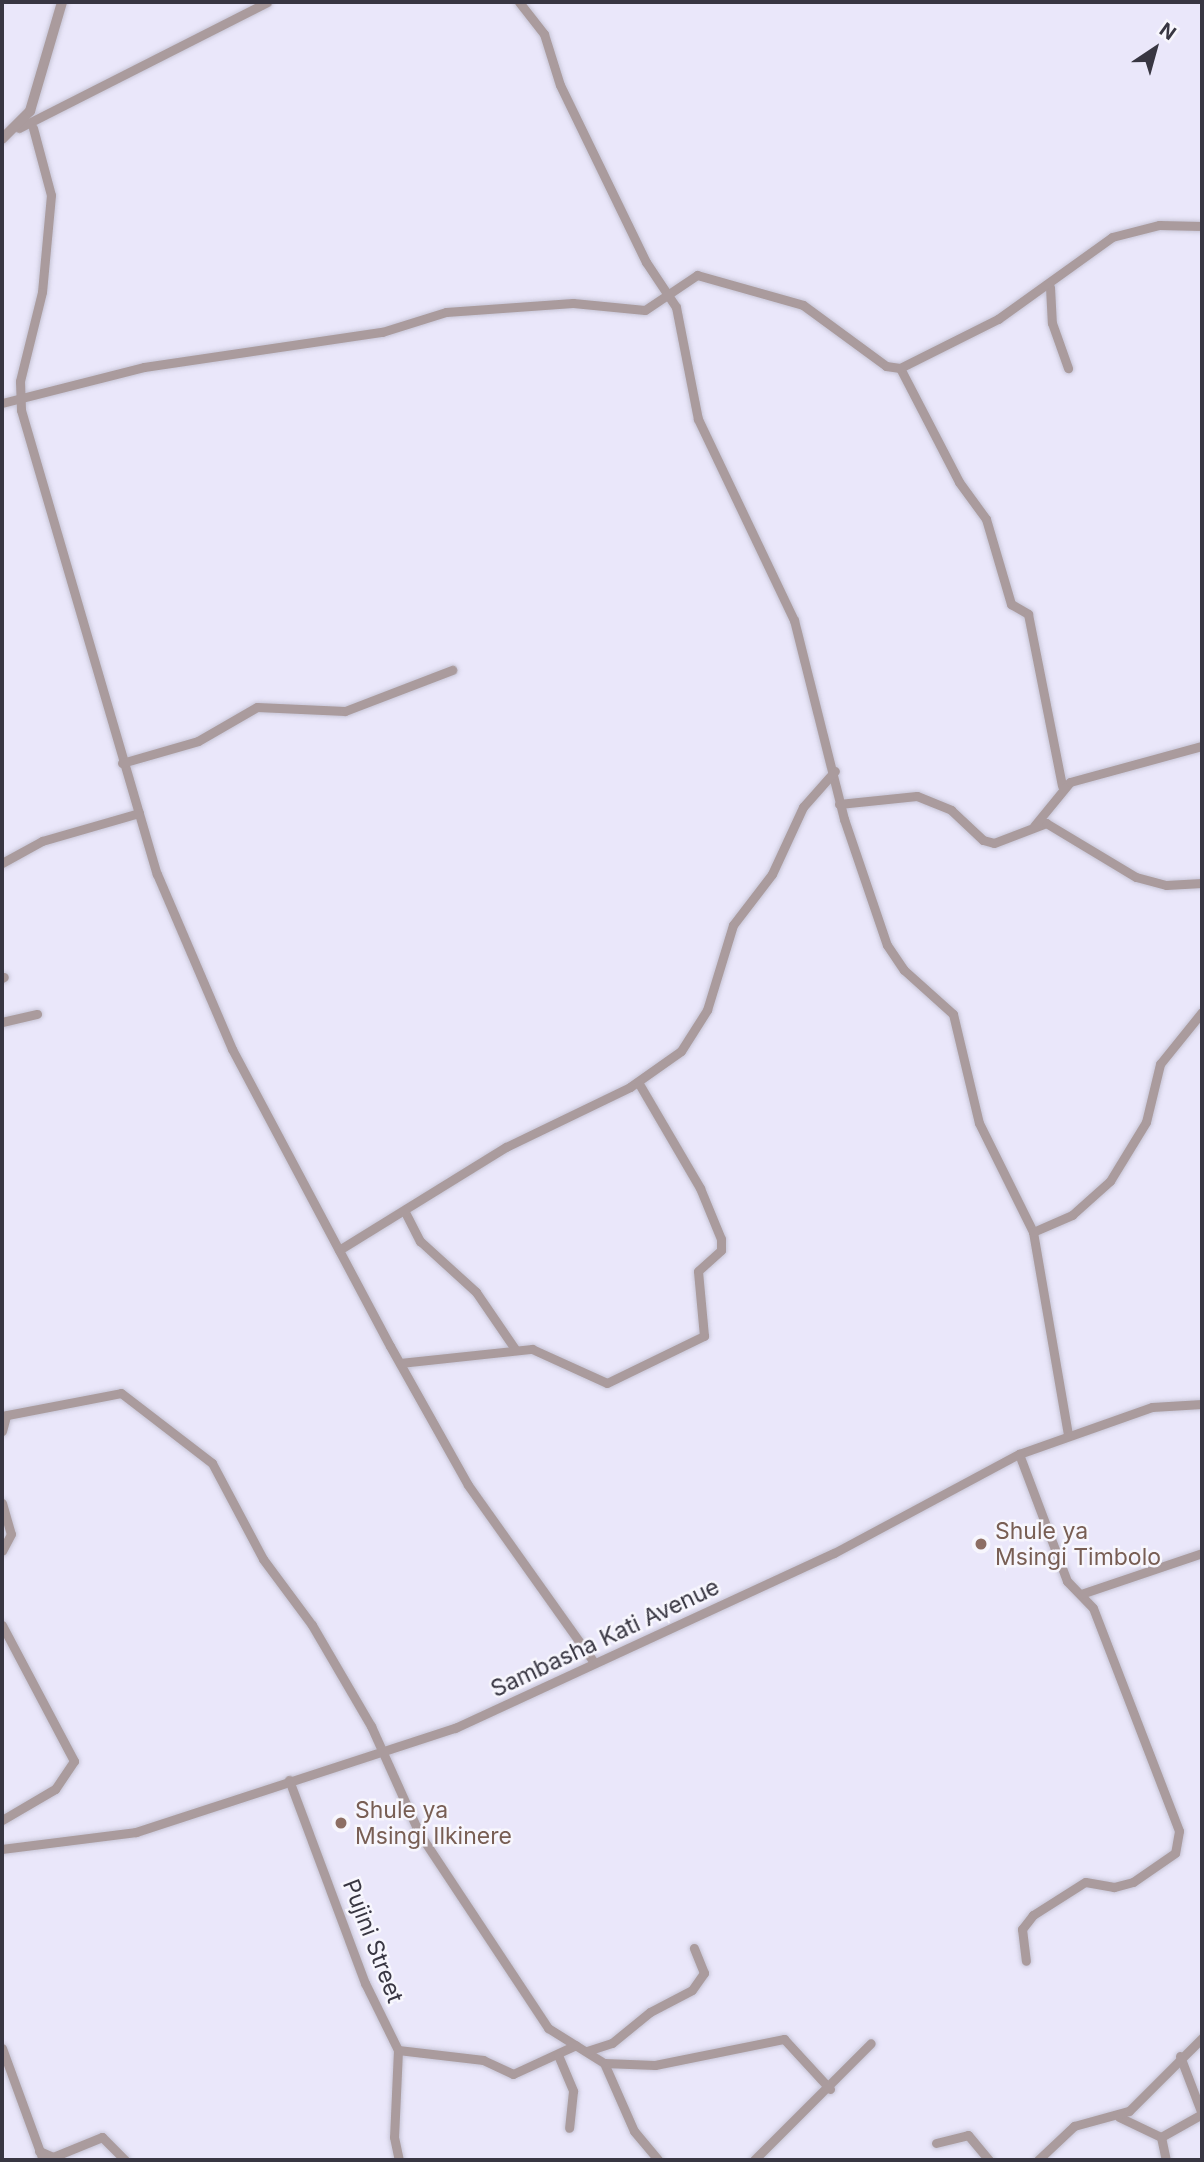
<!DOCTYPE html>
<style>
body{margin:0}
#map{position:relative;width:1204px;height:2162px;overflow:hidden;background:#eae7fa;font-family:Inter,sans-serif}
div>[style]{position:absolute}
.roads{filter:drop-shadow(0 0 2px #c6c4d5) drop-shadow(0 0 2px #c6c4d5)}
.minor>*{height:9px;margin:-4.5px;padding:0 4.5px;transform-origin:4.5px;border-radius:4.5px;background:#aa9b9d}
.tertiary>*{height:10px;margin:-5px;padding:0 5px;transform-origin:5px;border-radius:5px;background:#aa9b9d}
.dots>*{width:19px;height:19px;translate:-50% -50%;box-sizing:border-box;border:4px solid #f7f6fd;border-radius:50%}
span{translate:-50% -50%;white-space:nowrap;text-align:center;line-height:1.15;-webkit-text-stroke:5px #f7f6fd;paint-order:stroke}
.education-label{font-size:23px;color:#785e54}
.left{translate:0 -50%;text-align:left}
.street-label{font-size:23px;color:#383642}
.frame{position:absolute;inset:0;border:4px solid #383642;pointer-events:none}
.north{position:absolute;left:1120px;top:14px;width:70px;height:70px;-webkit-text-stroke:5px #f7f6fd;paint-order:stroke;rotate:36deg;font-size:19px;font-weight:700;line-height:28px;text-align:center;color:#383642}
.north::after{content:'';display:block;margin:auto;width:24px;height:32px;background:#383642;clip-path:polygon(50% 0,100% 100%,50% 72%,0 100%)}
</style>
<div id="map">
<div class="roads">
<div class="minor">
<div style="left:519px;top:2px;width:41px;rotate:52deg"></div>
<div style="left:544px;top:34px;width:53px;rotate:72.6deg"></div>
<div style="left:560px;top:85px;width:197px;rotate:64.1deg"></div>
<div style="left:646px;top:262px;width:54px;rotate:56.3deg"></div>
<div style="left:676px;top:307px;width:114px;rotate:78.9deg"></div>
<div style="left:698px;top:419px;width:223px;rotate:64.5deg"></div>
<div style="left:794px;top:620px;width:205px;rotate:75.9deg"></div>
<div style="left:844px;top:819px;width:133px;rotate:71.2deg"></div>
<div style="left:887px;top:945px;width:30px;rotate:56deg"></div>
<div style="left:904px;top:970px;width:66px;rotate:41.9deg"></div>
<div style="left:953px;top:1014px;width:112px;rotate:76.6deg"></div>
<div style="left:979px;top:1123px;width:122px;rotate:63.6deg"></div>
<div style="left:1033px;top:1232px;width:205px;rotate:80.2deg"></div>
<div style="left:19px;top:128px;width:278px;rotate:-26.9deg"></div>
<div style="left:33px;top:128px;width:69px;rotate:75deg"></div>
<div style="left:51px;top:195px;width:97px;rotate:95.3deg"></div>
<div style="left:42px;top:292px;width:92px;rotate:103.9deg"></div>
<div style="left:20px;top:381px;width:29px;rotate:88deg"></div>
<div style="left:21px;top:410px;width:484px;rotate:73.7deg"></div>
<div style="left:157px;top:874px;width:190px;rotate:66.8deg"></div>
<div style="left:232px;top:1049px;width:336px;rotate:62deg"></div>
<div style="left:390px;top:1346px;width:159px;rotate:60.7deg"></div>
<div style="left:468px;top:1485px;width:217px;rotate:54.6deg"></div>
<div style="left:1050px;top:287px;width:36px;rotate:87deg"></div>
<div style="left:1052px;top:323px;width:48px;rotate:70.4deg"></div>
<div style="left:900px;top:368px;width:128px;rotate:62.6deg"></div>
<div style="left:959px;top:482px;width:46px;rotate:53.9deg"></div>
<div style="left:986px;top:519px;width:89px;rotate:73.6deg"></div>
<div style="left:1011px;top:604px;width:20px;rotate:30deg"></div>
<div style="left:1028px;top:614px;width:175px;rotate:78.8deg"></div>
<div style="left:2px;top:403px;width:146px;rotate:-14.2deg"></div>
<div style="left:144px;top:367px;width:241px;rotate:-8.4deg"></div>
<div style="left:382px;top:332px;width:67px;rotate:-17.4deg"></div>
<div style="left:446px;top:312px;width:127px;rotate:-4.1deg"></div>
<div style="left:573px;top:303px;width:72px;rotate:5.6deg"></div>
<div style="left:645px;top:310px;width:63px;rotate:-33.9deg"></div>
<div style="left:697px;top:275px;width:110px;rotate:15.8deg"></div>
<div style="left:803px;top:305px;width:103px;rotate:36.3deg"></div>
<div style="left:886px;top:366px;width:14px;rotate:8deg"></div>
<div style="left:900px;top:368px;width:110px;rotate:-26.6deg"></div>
<div style="left:998px;top:319px;width:140px;rotate:-35.7deg"></div>
<div style="left:1112px;top:237px;width:49px;rotate:-14.3deg"></div>
<div style="left:1159px;top:225px;width:43px;rotate:1.3deg"></div>
<div style="left:122px;top:763px;width:79px;rotate:-16.1deg"></div>
<div style="left:198px;top:741px;width:68px;rotate:-30deg"></div>
<div style="left:257px;top:707px;width:88px;rotate:2.6deg"></div>
<div style="left:345px;top:711px;width:115px;rotate:-21deg"></div>
<div style="left:839px;top:804px;width:78px;rotate:-5.9deg"></div>
<div style="left:917px;top:796px;width:37px;rotate:22deg"></div>
<div style="left:951px;top:810px;width:44px;rotate:43.2deg"></div>
<div style="left:983px;top:840px;width:11px;rotate:15deg"></div>
<div style="left:994px;top:843px;width:56px;rotate:-21deg"></div>
<div style="left:1046px;top:823px;width:105px;rotate:31deg"></div>
<div style="left:1136px;top:877px;width:31px;rotate:15deg"></div>
<div style="left:1166px;top:885px;width:36px;rotate:-3deg"></div>
<div style="left:1034px;top:826px;width:57px;rotate:-50.7deg"></div>
<div style="left:1070px;top:782px;width:137px;rotate:-15.3deg"></div>
<div style="left:2px;top:863px;width:46px;rotate:-28.8deg"></div>
<div style="left:42px;top:841px;width:101px;rotate:-16.1deg"></div>
<div style="left:2px;top:978px;width:2px;rotate:-27deg"></div>
<div style="left:2px;top:1022px;width:36px;rotate:-13deg"></div>
<div style="left:405px;top:1212px;width:33px;rotate:63deg"></div>
<div style="left:420px;top:1241px;width:76px;rotate:42.3deg"></div>
<div style="left:476px;top:1292px;width:69px;rotate:55.6deg"></div>
<div style="left:1033px;top:1232px;width:43px;rotate:-23.6deg"></div>
<div style="left:1072px;top:1215px;width:51px;rotate:-41.8deg"></div>
<div style="left:1110px;top:1181px;width:69px;rotate:-58.6deg"></div>
<div style="left:1146px;top:1122px;width:60px;rotate:-76.4deg"></div>
<div style="left:1160px;top:1064px;width:67px;rotate:-51.1deg"></div>
<div style="left:339px;top:1250px;width:196px;rotate:-31.7deg"></div>
<div style="left:506px;top:1147px;width:138px;rotate:-25.8deg"></div>
<div style="left:630px;top:1087px;width:62px;rotate:-35.2deg"></div>
<div style="left:681px;top:1051px;width:49px;rotate:-57.6deg"></div>
<div style="left:707px;top:1010px;width:89px;rotate:-73deg"></div>
<div style="left:733px;top:925px;width:64px;rotate:-52.6deg"></div>
<div style="left:772px;top:874px;width:74px;rotate:-65.2deg"></div>
<div style="left:803px;top:807px;width:48px;rotate:-48.4deg"></div>
<div style="left:400px;top:1363px;width:133px;rotate:-6.1deg"></div>
<div style="left:532px;top:1349px;width:82px;rotate:24.4deg"></div>
<div style="left:607px;top:1383px;width:108px;rotate:-25.9deg"></div>
<div style="left:704px;top:1336px;width:65px;rotate:-95.3deg"></div>
<div style="left:698px;top:1271px;width:31px;rotate:-42deg"></div>
<div style="left:721px;top:1250px;width:11px;rotate:-90deg"></div>
<div style="left:721px;top:1239px;width:55px;rotate:-112.4deg"></div>
<div style="left:700px;top:1188px;width:123px;rotate:-120.3deg"></div>
<div style="left:2px;top:1416px;width:121px;rotate:-10.9deg"></div>
<div style="left:121px;top:1393px;width:115px;rotate:37.6deg"></div>
<div style="left:212px;top:1463px;width:109px;rotate:62deg"></div>
<div style="left:263px;top:1559px;width:82px;rotate:53.4deg"></div>
<div style="left:312px;top:1625px;width:117px;rotate:59.7deg"></div>
<div style="left:371px;top:1726px;width:117px;rotate:65.8deg"></div>
<div style="left:419px;top:1833px;width:234px;rotate:56.5deg"></div>
<div style="left:548px;top:2028px;width:66px;rotate:32deg"></div>
<div style="left:604px;top:2063px;width:74px;rotate:66.2deg"></div>
<div style="left:634px;top:2131px;width:38px;rotate:50deg"></div>
<div style="left:2px;top:1431px;width:16px;rotate:-75deg"></div>
<div style="left:1019px;top:1454px;width:136px;rotate:69.3deg"></div>
<div style="left:1067px;top:1581px;width:37px;rotate:46deg"></div>
<div style="left:1093px;top:1608px;width:239px;rotate:68.9deg"></div>
<div style="left:1179px;top:1831px;width:22px;rotate:100deg"></div>
<div style="left:1175px;top:1853px;width:51px;rotate:145.4deg"></div>
<div style="left:1133px;top:1882px;width:20px;rotate:165deg"></div>
<div style="left:1114px;top:1887px;width:29px;rotate:-170deg"></div>
<div style="left:1085px;top:1882px;width:62px;rotate:147.6deg"></div>
<div style="left:1033px;top:1915px;width:18px;rotate:128deg"></div>
<div style="left:1022px;top:1929px;width:32px;rotate:83deg"></div>
<div style="left:2px;top:1503px;width:32px;rotate:74deg"></div>
<div style="left:11px;top:1534px;width:19px;rotate:118deg"></div>
<div style="left:1081px;top:1594px;width:128px;rotate:-18.7deg"></div>
<div style="left:2px;top:1625px;width:154px;rotate:62.1deg"></div>
<div style="left:74px;top:1761px;width:34px;rotate:124deg"></div>
<div style="left:55px;top:1789px;width:61px;rotate:149.7deg"></div>
<div style="left:289px;top:1780px;width:217px;rotate:69.5deg"></div>
<div style="left:365px;top:1983px;width:75px;rotate:63.8deg"></div>
<div style="left:398px;top:2050px;width:87px;rotate:92.6deg"></div>
<div style="left:394px;top:2137px;width:24px;rotate:78deg"></div>
<div style="left:2px;top:1849px;width:135px;rotate:-7.2deg"></div>
<div style="left:136px;top:1832px;width:336px;rotate:-18.1deg"></div>
<div style="left:455px;top:1728px;width:417px;rotate:-24.8deg"></div>
<div style="left:834px;top:1553px;width:210px;rotate:-28.2deg"></div>
<div style="left:1019px;top:1454px;width:141px;rotate:-19.5deg"></div>
<div style="left:1152px;top:1407px;width:50px;rotate:-3.4deg"></div>
<div style="left:2px;top:2048px;width:119px;rotate:69.9deg"></div>
<div style="left:398px;top:2050px;width:86px;rotate:6.7deg"></div>
<div style="left:483px;top:2060px;width:33px;rotate:25deg"></div>
<div style="left:513px;top:2074px;width:69px;rotate:-24.7deg"></div>
<div style="left:587px;top:2051px;width:26px;rotate:-18deg"></div>
<div style="left:612px;top:2043px;width:49px;rotate:-39.2deg"></div>
<div style="left:650px;top:2012px;width:47px;rotate:-27.6deg"></div>
<div style="left:692px;top:1990px;width:21px;rotate:-55deg"></div>
<div style="left:704px;top:1973px;width:27px;rotate:-112deg"></div>
<div style="left:558px;top:2055px;width:39px;rotate:67deg"></div>
<div style="left:573px;top:2091px;width:37px;rotate:96deg"></div>
<div style="left:604px;top:2063px;width:51px;rotate:2.2deg"></div>
<div style="left:655px;top:2065px;width:132px;rotate:-11.4deg"></div>
<div style="left:784px;top:2039px;width:68px;rotate:47.4deg"></div>
<div style="left:1119px;top:2117px;width:47px;rotate:25.5deg"></div>
<div style="left:1161px;top:2137px;width:24px;rotate:78deg"></div>
<div style="left:1161px;top:2137px;width:47px;rotate:-29.3deg"></div>
<div style="left:1202px;top:2114px;width:62px;rotate:-110.8deg"></div>
<div style="left:936px;top:2143px;width:33px;rotate:-14deg"></div>
<div style="left:968px;top:2135px;width:33px;rotate:50deg"></div>
<div style="left:39px;top:2151px;width:15px;rotate:23deg"></div>
<div style="left:53px;top:2157px;width:53px;rotate:-22.2deg"></div>
<div style="left:102px;top:2137px;width:33px;rotate:45deg"></div>
<div style="left:754px;top:2160px;width:165px;rotate:-45deg"></div>
<div style="left:1038px;top:2160px;width:50px;rotate:-43.4deg"></div>
<div style="left:1074px;top:2126px;width:57px;rotate:-15.3deg"></div>
<div style="left:1129px;top:2111px;width:103px;rotate:-45deg"></div>
</div>
<div class="tertiary">
<div style="left:2px;top:139px;width:40px;rotate:-45deg"></div>
<div style="left:30px;top:111px;width:114px;rotate:-73.6deg"></div>
</div>
</div>
<div class="dots">
<div style="left:981px;top:1544px;background:#8d6e63"></div>
<div style="left:341px;top:1823px;background:#8d6e63"></div>
</div>
<div class="education-label">
<span class="left" style="left:995px;top:1544px">Shule ya<br>Msingi Timbolo</span>
<span class="left" style="left:355px;top:1823px">Shule ya<br>Msingi Ilkinere</span>
</div>
<div class="street-label">
<span style="left:605px;top:1638px;rotate:-25deg">Sambasha Kati Avenue</span>
<span style="left:373px;top:1941px;rotate:69deg">Pujini Street</span>
</div>
<div class="frame"></div>
<div class="north">N</div>
</div>
